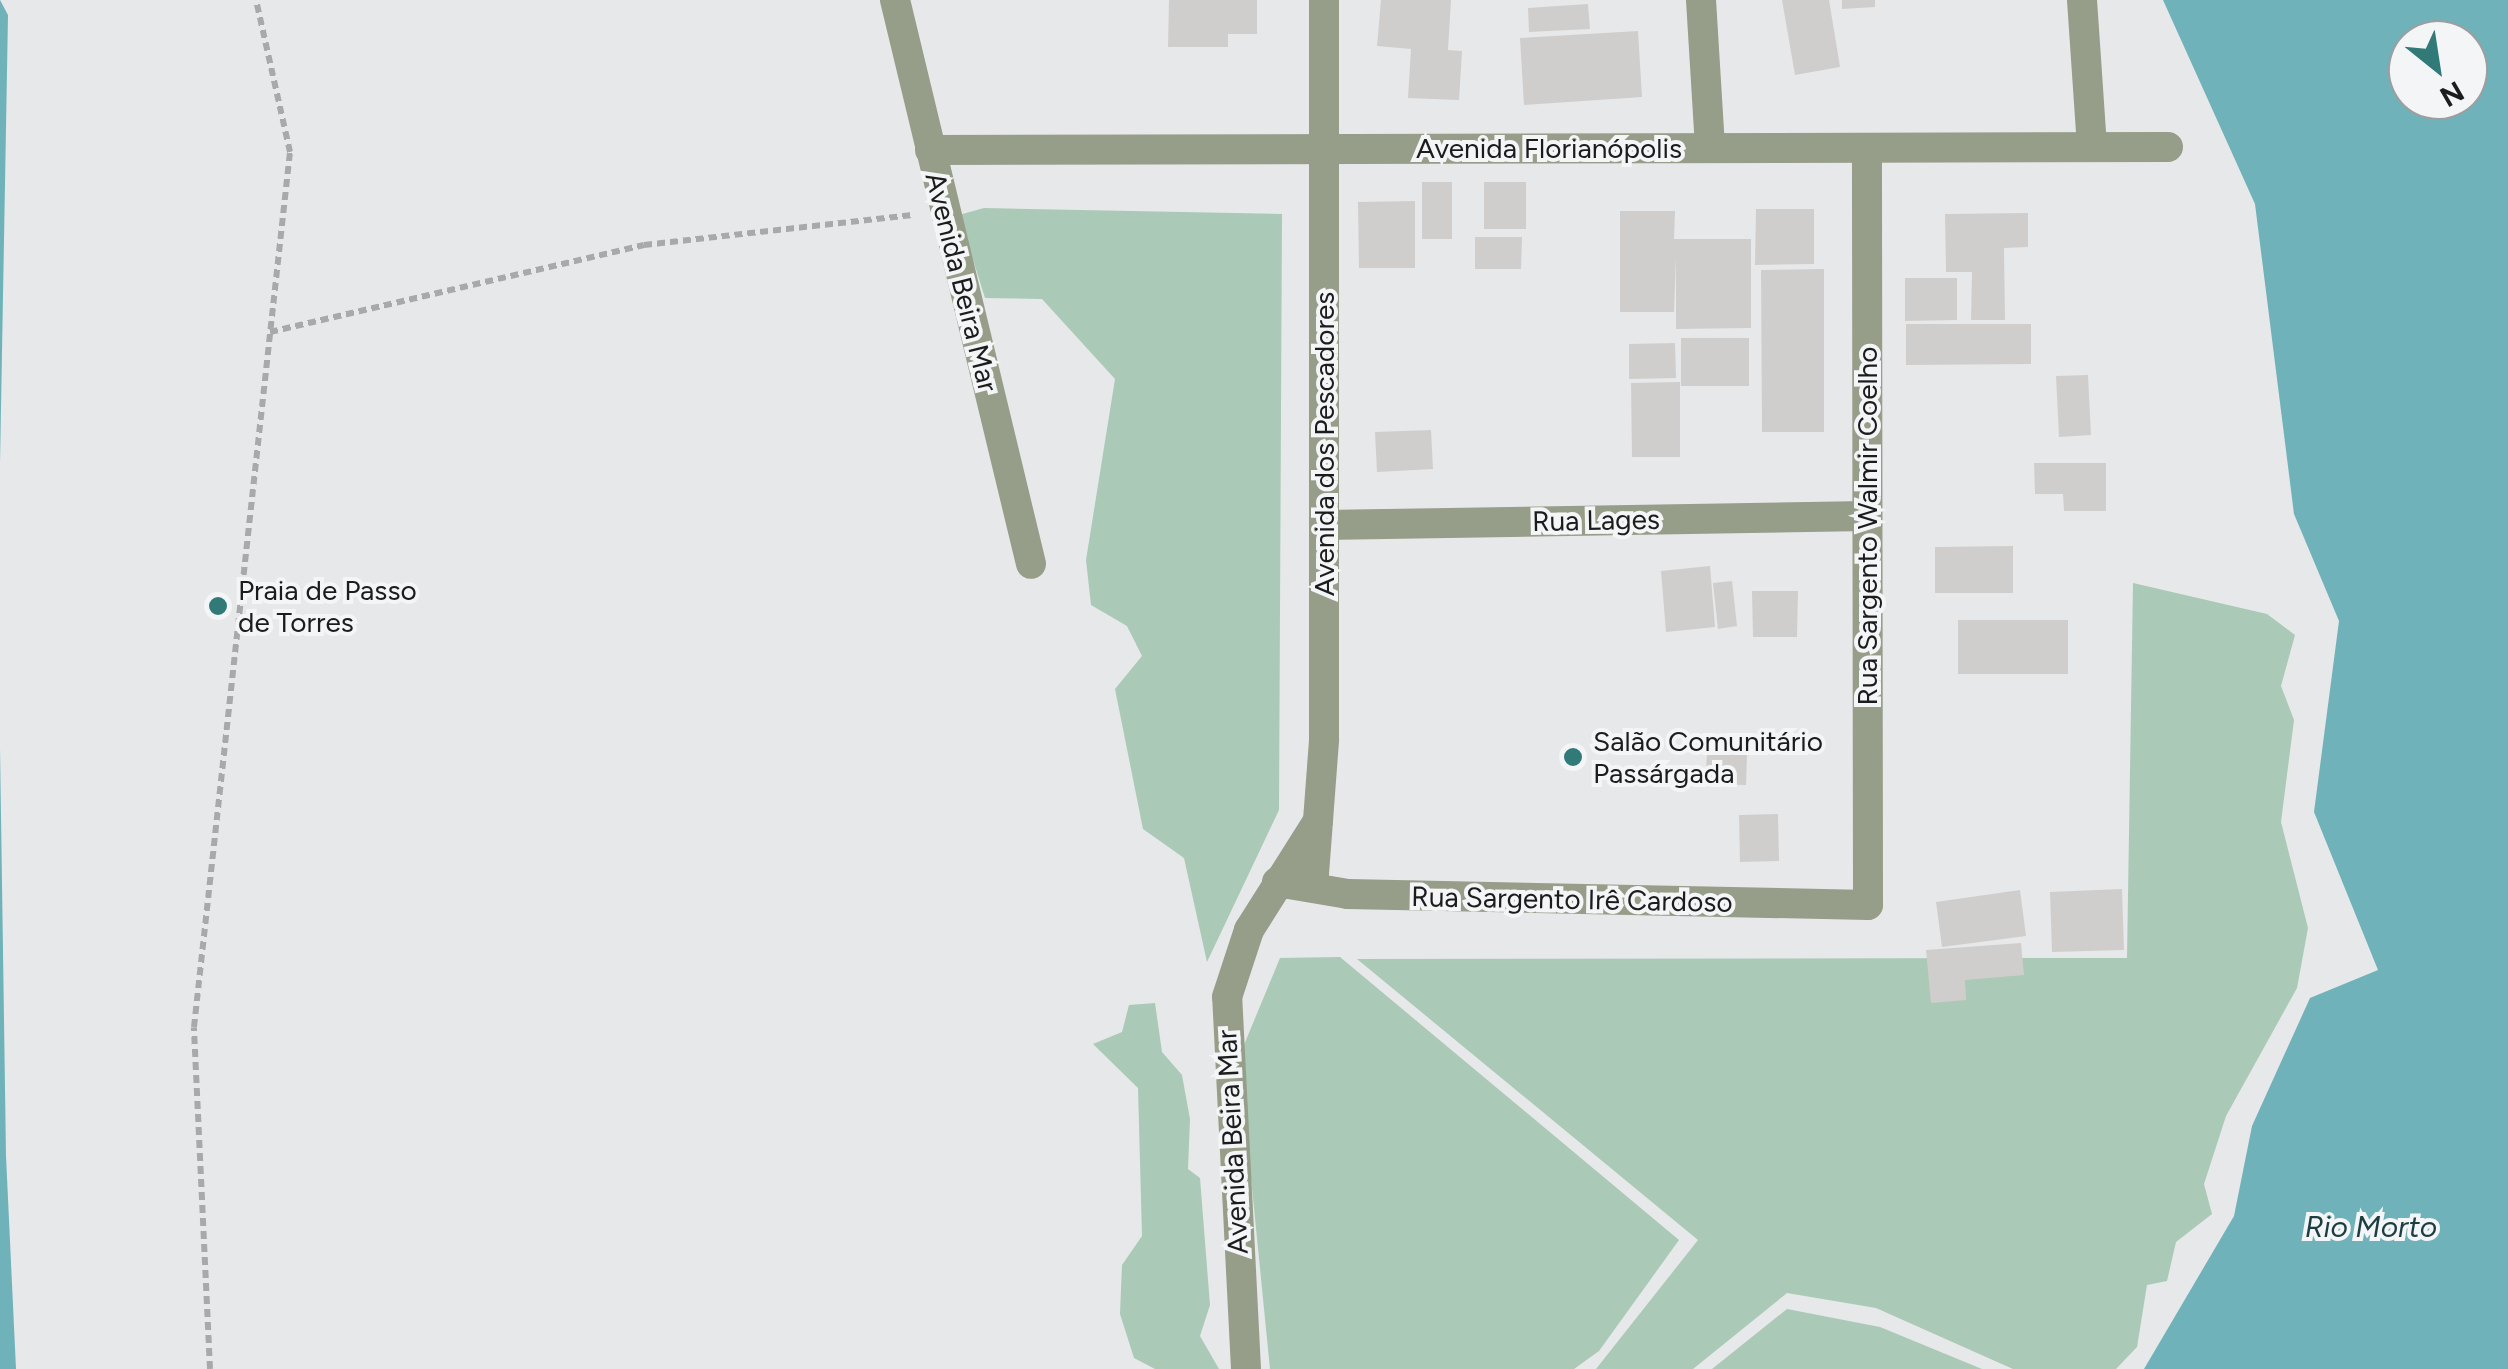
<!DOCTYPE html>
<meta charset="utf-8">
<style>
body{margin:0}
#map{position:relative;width:2508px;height:1369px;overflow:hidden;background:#e6e8ea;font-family:Figtree,sans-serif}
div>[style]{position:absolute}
.green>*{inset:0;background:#abc9b7}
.water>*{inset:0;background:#6fb2ba}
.building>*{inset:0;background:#d0cecc}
.path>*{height:6px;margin-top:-3px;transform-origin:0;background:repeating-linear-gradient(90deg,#a7a9ab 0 8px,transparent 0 13px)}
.minor>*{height:30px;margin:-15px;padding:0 15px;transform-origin:15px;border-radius:15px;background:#969d88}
.dots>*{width:28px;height:28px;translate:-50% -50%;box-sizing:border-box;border:5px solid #f3f5f7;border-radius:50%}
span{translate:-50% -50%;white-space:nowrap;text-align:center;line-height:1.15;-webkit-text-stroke:8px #f3f5f7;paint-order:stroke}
.street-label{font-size:28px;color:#1b1c1c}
.poi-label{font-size:28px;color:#1b1c1c}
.left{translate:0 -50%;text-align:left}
.water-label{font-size:30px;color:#1c3d41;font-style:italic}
.north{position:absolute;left:2388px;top:20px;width:100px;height:100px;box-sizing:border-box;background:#f3f5f7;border:2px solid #9d9e9f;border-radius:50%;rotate:150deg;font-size:28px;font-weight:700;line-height:40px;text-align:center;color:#1b1c1c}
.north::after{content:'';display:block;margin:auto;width:35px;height:45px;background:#317a78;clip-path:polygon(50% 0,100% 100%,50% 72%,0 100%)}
</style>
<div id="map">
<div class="green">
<div style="clip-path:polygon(984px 208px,1282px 214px,1279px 810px,1207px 962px,1184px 858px,1143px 829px,1115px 689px,1142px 656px,1127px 626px,1091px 605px,1086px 560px,1115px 379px,1042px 299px,985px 298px,959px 215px)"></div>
<div style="clip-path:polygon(2133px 583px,2267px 614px,2295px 635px,2281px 686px,2294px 720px,2281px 822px,2308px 928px,2297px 988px,2226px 1116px,2204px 1184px,2212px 1214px,2176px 1242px,2167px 1281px,2147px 1285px,2137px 1347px,2116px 1369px,2013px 1369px,1876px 1308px,1787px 1293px,1693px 1369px,1596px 1369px,1698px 1240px,1357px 959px,2127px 958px)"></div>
<div style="clip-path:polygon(1340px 957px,1679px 1240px,1599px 1351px,1574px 1369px,1270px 1369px,1239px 1057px,1280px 958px)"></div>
<div style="clip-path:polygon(1155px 1003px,1162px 1052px,1182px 1075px,1190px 1119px,1188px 1169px,1200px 1178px,1210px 1305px,1200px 1336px,1219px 1369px,1155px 1369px,1134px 1358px,1120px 1314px,1122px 1265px,1142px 1236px,1138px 1088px,1093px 1044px,1122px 1032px,1129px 1005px)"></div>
<div style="clip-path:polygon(1787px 1309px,1880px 1327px,1982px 1369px,1712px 1369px)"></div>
</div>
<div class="water">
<div style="clip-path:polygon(0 0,8px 15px,0 464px)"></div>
<div style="clip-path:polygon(evenodd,2163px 0,2508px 0,2508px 1369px,2144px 1369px,2234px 1216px,2252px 1126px,2310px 998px,2378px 970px,2314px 812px,2339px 621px,2294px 514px,2255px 204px,2163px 0,2408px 40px,2468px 40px,2468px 100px,2408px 100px,2408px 40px)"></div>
<div style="clip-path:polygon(0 747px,6px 1156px,16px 1369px,0 1369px)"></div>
</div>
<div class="building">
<div style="clip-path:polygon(1169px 0,1257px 0,1257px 34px,1228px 34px,1228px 47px,1168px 47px)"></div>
<div style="clip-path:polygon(1381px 0,1451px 0,1448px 50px,1462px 51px,1459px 100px,1408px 98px,1411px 49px,1377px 46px)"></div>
<div style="clip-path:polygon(1782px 0,1829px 0,1840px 67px,1795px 75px)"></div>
<div style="clip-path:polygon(1842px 0,1875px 0,1875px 7px,1842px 9px)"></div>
<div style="clip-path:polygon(1588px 4px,1590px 29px,1529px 32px,1528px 8px)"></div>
<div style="clip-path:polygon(1638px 31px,1642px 97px,1524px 105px,1520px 38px)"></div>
<div style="clip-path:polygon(1422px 182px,1452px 182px,1452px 239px,1422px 239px)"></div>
<div style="clip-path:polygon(1484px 182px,1526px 182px,1526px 229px,1484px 229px)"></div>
<div style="clip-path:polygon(1415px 201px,1415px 268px,1359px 268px,1358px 202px)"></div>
<div style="clip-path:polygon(1756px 209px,1814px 209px,1814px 264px,1755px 265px)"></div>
<div style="clip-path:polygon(1620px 211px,1675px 211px,1674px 239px,1751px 239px,1751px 328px,1676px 329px,1676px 257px,1674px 312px,1620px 312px)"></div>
<div style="clip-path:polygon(2028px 213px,2028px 247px,2004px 248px,2005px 320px,1971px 320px,1972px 272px,1946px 272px,1945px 214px)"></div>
<div style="clip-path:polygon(1475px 237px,1522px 237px,1521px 269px,1475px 269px)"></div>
<div style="clip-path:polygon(1824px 269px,1824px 432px,1762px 432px,1761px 270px)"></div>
<div style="clip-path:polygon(1905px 278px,1957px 278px,1957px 320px,1905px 321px)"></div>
<div style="clip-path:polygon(1906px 324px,2031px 324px,2031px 364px,1906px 365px)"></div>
<div style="clip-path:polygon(1681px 338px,1749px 338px,1749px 386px,1681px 386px)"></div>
<div style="clip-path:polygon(1675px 343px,1676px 378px,1629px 379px,1629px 344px)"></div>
<div style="clip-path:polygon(2088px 375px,2091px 435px,2059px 437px,2056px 376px)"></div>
<div style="clip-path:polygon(1680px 382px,1680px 457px,1632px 457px,1631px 383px)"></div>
<div style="clip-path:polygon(1431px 430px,1433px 469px,1377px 472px,1375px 432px)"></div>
<div style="clip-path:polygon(2034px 463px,2106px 463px,2106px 511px,2064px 511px,2063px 494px,2035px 494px)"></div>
<div style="clip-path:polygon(2013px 546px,2013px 593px,1935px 593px,1935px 547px)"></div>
<div style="clip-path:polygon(1710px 566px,1715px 627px,1666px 632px,1661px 571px)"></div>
<div style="clip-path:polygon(1732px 581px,1737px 626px,1718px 629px,1713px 583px)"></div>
<div style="clip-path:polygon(1752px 591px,1798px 591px,1797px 637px,1753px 637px)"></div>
<div style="clip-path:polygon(1958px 620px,2068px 620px,2068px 674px,1958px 674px)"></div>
<div style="clip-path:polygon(1707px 754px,1747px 755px,1746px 785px,1705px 784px)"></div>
<div style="clip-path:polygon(1778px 814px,1779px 861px,1740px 862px,1739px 815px)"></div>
<div style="clip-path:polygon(2122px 889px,2124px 950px,2052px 952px,2050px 892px)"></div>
<div style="clip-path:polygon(2020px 890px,2026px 936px,1942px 947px,1936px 902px)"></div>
<div style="clip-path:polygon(2021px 943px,2024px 975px,1965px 980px,1966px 1000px,1931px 1003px,1926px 950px)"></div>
</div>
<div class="path">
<div style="left:270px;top:332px;width:384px;rotate:-13.1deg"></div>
<div style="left:644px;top:245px;width:270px;rotate:-6.4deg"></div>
<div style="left:210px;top:1369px;width:342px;rotate:-92.7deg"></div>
<div style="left:194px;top:1027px;width:880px;rotate:-83.74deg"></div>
<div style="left:290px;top:152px;width:156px;rotate:-102.6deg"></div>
</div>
<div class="minor">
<div style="left:895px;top:0;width:580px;rotate:76.44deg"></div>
<div style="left:1701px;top:0;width:148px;rotate:86.5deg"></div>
<div style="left:2082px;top:0;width:147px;rotate:86.1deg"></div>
<div style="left:930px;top:150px;width:1238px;rotate:-0.14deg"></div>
<div style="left:1324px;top:525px;width:543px;rotate:-0.95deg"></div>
<div style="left:1277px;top:882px;width:72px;rotate:9.6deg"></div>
<div style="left:1348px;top:894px;width:520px;rotate:1.21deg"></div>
<div style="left:1868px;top:905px;width:757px;rotate:-90.08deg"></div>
<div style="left:1313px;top:887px;width:148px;rotate:-85.7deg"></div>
<div style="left:1324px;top:739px;width:739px;rotate:-90deg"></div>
<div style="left:1246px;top:1369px;width:372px;rotate:-92.9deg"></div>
<div style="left:1227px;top:997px;width:71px;rotate:-71.8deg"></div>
<div style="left:1249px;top:930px;width:129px;rotate:-57.7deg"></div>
</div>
<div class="dots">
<div style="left:218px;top:606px;background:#317a78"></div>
<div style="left:1573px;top:757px;background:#317a78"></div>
</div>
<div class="street-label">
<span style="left:1549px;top:148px">Avenida Florianópolis</span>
<span style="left:962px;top:282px;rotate:76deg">Avenida Beira Mar</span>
<span style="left:1324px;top:444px;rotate:-90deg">Avenida dos Pescadores</span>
<span style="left:1596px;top:520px;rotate:-1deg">Rua Lages</span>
<span style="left:1867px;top:526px;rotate:-90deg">Rua Sargento Walmir Coelho</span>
<span style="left:1572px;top:899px;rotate:1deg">Rua Sargento Irê Cardoso</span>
<span style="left:1232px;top:1142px;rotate:-93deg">Avenida Beira Mar</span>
</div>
<div class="poi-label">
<span class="left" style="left:238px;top:606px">Praia de Passo<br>de Torres</span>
<span class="left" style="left:1593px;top:757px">Salão Comunitário<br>Passárgada</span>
</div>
<div class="water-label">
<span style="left:2371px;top:1227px">Rio Morto</span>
</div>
<div class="north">N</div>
</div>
